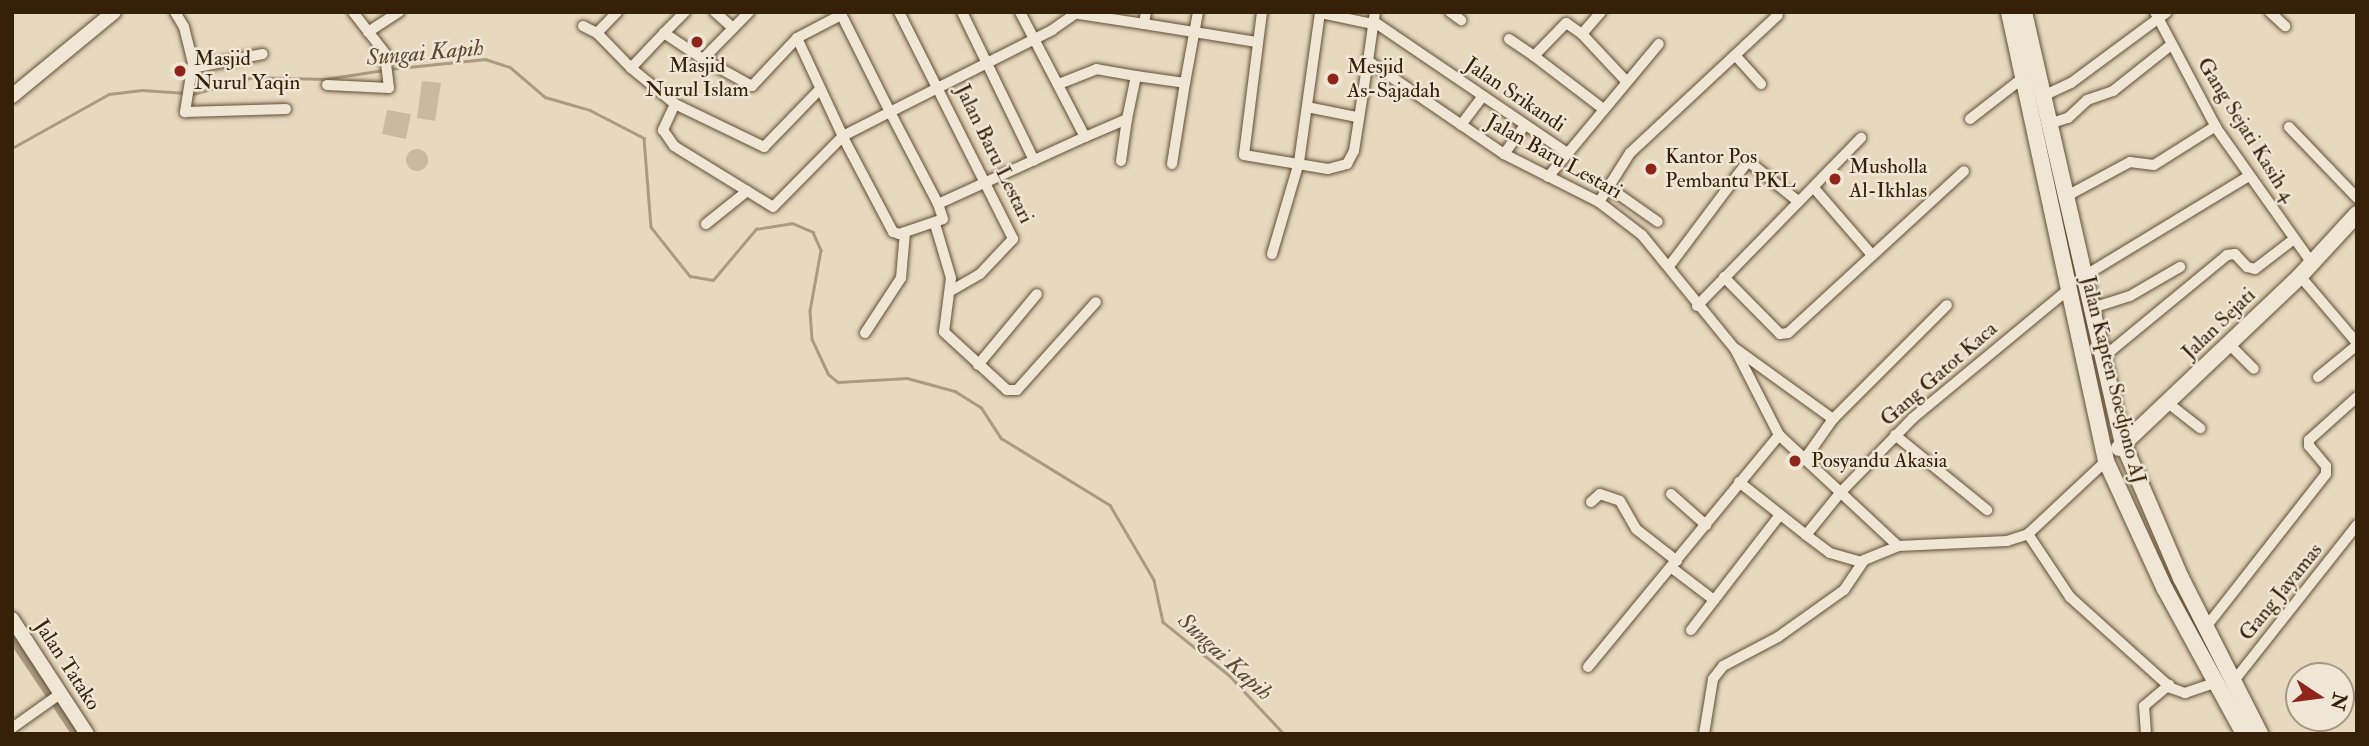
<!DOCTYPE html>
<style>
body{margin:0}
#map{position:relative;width:2369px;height:746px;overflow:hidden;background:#e6d9be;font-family:"IM FELL Double Pica",serif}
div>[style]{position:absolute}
.green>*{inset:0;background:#c8ba9f}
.round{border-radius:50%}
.stream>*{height:2.5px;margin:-1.25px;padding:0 1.25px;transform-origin:1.25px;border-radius:1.25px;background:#aa9a80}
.canal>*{height:10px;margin:-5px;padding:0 5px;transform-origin:5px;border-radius:5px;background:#aa9a80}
.roads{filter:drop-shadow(0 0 2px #624e35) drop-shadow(0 0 2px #624e35)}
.minor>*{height:10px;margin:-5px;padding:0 5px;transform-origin:5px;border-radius:5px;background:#efe6d5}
.tertiary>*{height:14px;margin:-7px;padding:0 7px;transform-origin:7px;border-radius:7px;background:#efe6d5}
.secondary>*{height:16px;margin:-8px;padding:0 8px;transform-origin:8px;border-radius:8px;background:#efe6d5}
.dots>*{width:19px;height:19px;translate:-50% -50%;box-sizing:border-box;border:4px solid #efe6d5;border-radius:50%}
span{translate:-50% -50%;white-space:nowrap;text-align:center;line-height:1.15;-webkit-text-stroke:5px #efe6d5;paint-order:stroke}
.poi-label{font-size:21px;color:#362007}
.left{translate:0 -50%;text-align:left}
.street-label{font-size:21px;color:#362007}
.water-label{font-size:23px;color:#5f4b31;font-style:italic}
.frame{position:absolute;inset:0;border:14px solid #362007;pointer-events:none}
.north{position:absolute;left:2285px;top:662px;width:70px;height:70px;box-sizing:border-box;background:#efe6d5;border:2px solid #a59783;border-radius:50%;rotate:103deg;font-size:19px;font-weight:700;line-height:28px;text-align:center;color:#362007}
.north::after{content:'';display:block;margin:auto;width:24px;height:32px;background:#8f2418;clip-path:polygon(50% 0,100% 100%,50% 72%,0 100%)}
</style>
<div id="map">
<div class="green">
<div style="clip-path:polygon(422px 81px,441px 83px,435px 121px,417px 118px)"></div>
<div style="clip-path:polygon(387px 110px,411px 114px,406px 139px,382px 134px)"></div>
<div class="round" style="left:406px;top:149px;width:22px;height:22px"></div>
</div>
<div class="stream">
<div style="left:389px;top:69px;width:97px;rotate:-5.9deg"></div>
<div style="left:485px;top:59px;width:26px;rotate:18deg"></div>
<div style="left:510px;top:67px;width:46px;rotate:40.6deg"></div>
<div style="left:545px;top:97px;width:47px;rotate:16.1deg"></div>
<div style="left:590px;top:110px;width:61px;rotate:27.4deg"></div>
<div style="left:644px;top:138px;width:89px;rotate:85.5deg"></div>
<div style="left:651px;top:227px;width:63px;rotate:51.5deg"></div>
<div style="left:690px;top:276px;width:23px;rotate:10deg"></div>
<div style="left:713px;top:280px;width:67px;rotate:-49.9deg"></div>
<div style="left:756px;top:229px;width:36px;rotate:-9deg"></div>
<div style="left:792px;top:223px;width:23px;rotate:23deg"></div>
<div style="left:813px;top:232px;width:20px;rotate:66deg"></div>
<div style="left:821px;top:250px;width:62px;rotate:100.2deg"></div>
<div style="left:810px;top:311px;width:28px;rotate:86deg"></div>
<div style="left:812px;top:339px;width:38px;rotate:65deg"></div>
<div style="left:828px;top:374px;width:13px;rotate:39deg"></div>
<div style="left:838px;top:382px;width:69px;rotate:-3.3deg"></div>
<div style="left:907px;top:378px;width:50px;rotate:15.2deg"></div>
<div style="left:955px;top:391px;width:31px;rotate:32deg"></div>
<div style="left:981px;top:407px;width:37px;rotate:57deg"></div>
<div style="left:1001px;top:438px;width:128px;rotate:31.6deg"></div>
<div style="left:1110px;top:505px;width:87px;rotate:59.6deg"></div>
<div style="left:1154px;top:580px;width:43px;rotate:77.9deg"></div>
<div style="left:1163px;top:622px;width:85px;rotate:38.8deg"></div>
<div style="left:1229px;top:675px;width:81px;rotate:47deg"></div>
<div style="left:193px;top:94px;width:63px;rotate:-15.6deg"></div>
<div style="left:254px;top:77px;width:71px;rotate:1.6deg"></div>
<div style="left:325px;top:79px;width:59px;rotate:-8.8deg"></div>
<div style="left:12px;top:148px;width:111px;rotate:-29.1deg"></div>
<div style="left:109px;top:94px;width:33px;rotate:-7deg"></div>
<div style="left:142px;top:90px;width:44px;rotate:3.9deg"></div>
</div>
<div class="canal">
<div style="left:12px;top:637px;width:117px;rotate:56.2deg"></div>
</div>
<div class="roads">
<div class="minor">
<div style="left:175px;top:12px;width:17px;rotate:59deg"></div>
<div style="left:184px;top:27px;width:36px;rotate:76deg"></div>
<div style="left:193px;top:62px;width:51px;rotate:99.1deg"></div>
<div style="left:185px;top:112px;width:101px;rotate:-1.7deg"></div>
<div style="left:715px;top:12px;width:24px;rotate:42deg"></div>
<div style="left:749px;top:12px;width:66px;rotate:134.4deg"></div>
<div style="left:703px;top:59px;width:56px;rotate:28.9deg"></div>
<div style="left:752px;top:86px;width:66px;rotate:-46.8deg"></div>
<div style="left:840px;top:12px;width:112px;rotate:63.4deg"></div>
<div style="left:890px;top:112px;width:182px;rotate:-26.8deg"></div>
<div style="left:1052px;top:30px;width:32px;rotate:-35deg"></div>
<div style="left:899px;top:12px;width:254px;rotate:63.3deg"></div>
<div style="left:1013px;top:239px;width:48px;rotate:133.3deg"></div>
<div style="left:980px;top:274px;width:34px;rotate:150deg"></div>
<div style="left:962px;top:12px;width:165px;rotate:64.1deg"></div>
<div style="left:1020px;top:12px;width:141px;rotate:62.5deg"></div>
<div style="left:1085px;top:137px;width:46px;rotate:-23.2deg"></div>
<div style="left:1127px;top:119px;width:44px;rotate:-78.2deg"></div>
<div style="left:1136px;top:76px;width:40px;rotate:-170deg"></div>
<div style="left:1097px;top:69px;width:41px;rotate:158.5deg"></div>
<div style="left:1262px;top:12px;width:144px;rotate:97.2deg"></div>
<div style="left:1244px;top:155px;width:85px;rotate:9.5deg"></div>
<div style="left:1328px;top:169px;width:20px;rotate:-15deg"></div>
<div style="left:1347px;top:164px;width:15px;rotate:-62deg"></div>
<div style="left:1354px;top:151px;width:91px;rotate:-81.2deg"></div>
<div style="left:1368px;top:61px;width:165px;rotate:34.4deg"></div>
<div style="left:1504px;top:154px;width:106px;rotate:26.8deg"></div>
<div style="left:1599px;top:202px;width:54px;rotate:37.5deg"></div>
<div style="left:1642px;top:235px;width:147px;rotate:50.8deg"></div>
<div style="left:1735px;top:349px;width:97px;rotate:62.9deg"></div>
<div style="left:1779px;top:435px;width:163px;rotate:43deg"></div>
<div style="left:1450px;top:12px;width:14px;rotate:36deg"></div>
<div style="left:1601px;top:12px;width:29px;rotate:131deg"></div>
<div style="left:1582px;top:34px;width:63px;rotate:46.9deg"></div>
<div style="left:2155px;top:12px;width:132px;rotate:62.1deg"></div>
<div style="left:2217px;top:129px;width:164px;rotate:54.7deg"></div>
<div style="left:2270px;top:12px;width:21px;rotate:43deg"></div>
<div style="left:1079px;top:14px;width:66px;rotate:8.7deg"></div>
<div style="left:1144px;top:24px;width:12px;rotate:-81deg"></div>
<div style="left:841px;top:15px;width:50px;rotate:152.4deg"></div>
<div style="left:797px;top:38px;width:111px;rotate:65deg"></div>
<div style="left:844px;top:139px;width:105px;rotate:62.2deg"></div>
<div style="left:893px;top:232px;width:6px;rotate:18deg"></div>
<div style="left:899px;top:234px;width:46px;rotate:-18.8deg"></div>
<div style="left:943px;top:219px;width:16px;rotate:-108deg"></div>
<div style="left:1373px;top:21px;width:235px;rotate:34.2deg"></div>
<div style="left:1144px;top:24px;width:114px;rotate:9.1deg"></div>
<div style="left:583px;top:26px;width:16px;rotate:27deg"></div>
<div style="left:597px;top:33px;width:49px;rotate:45.8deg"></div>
<div style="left:631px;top:68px;width:48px;rotate:-46.7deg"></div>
<div style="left:664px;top:33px;width:47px;rotate:33.7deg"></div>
<div style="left:368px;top:32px;width:37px;rotate:-33deg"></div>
<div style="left:597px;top:33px;width:29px;rotate:-46deg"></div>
<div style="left:664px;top:33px;width:30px;rotate:-45deg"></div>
<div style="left:1582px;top:34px;width:19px;rotate:-145deg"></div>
<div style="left:1566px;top:23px;width:46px;rotate:134.1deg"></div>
<div style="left:1534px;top:56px;width:86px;rotate:37.4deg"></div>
<div style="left:1509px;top:39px;width:30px;rotate:34deg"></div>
<div style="left:1735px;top:55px;width:39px;rotate:48deg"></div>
<div style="left:1368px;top:61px;width:49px;rotate:-81.9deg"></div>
<div style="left:192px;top:68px;width:72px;rotate:-11.2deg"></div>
<div style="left:631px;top:68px;width:57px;rotate:39.3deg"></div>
<div style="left:675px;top:104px;width:99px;rotate:25.8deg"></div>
<div style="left:764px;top:147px;width:79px;rotate:-46deg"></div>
<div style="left:1136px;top:76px;width:49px;rotate:8.1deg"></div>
<div style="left:1185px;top:83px;width:72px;rotate:-79.6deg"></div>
<div style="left:327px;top:85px;width:62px;rotate:2.8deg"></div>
<div style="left:389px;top:88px;width:35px;rotate:-97deg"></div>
<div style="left:385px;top:53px;width:52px;rotate:-128deg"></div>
<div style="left:2043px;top:96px;width:31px;rotate:-25deg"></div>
<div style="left:2071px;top:83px;width:119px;rotate:-36.5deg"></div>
<div style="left:675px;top:104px;width:29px;rotate:115deg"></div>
<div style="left:663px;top:130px;width:19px;rotate:55deg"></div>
<div style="left:674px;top:146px;width:116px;rotate:31.6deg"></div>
<div style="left:773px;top:207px;width:100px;rotate:-45.4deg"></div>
<div style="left:843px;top:136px;width:53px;rotate:-27.1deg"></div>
<div style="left:890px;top:112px;width:104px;rotate:62.4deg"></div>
<div style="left:938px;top:204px;width:162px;rotate:-24.5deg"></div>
<div style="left:1307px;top:107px;width:50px;rotate:11.5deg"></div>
<div style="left:1970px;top:119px;width:68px;rotate:-37.9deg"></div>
<div style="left:2049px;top:124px;width:20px;rotate:-18deg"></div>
<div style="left:2068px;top:118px;width:26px;rotate:-43deg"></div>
<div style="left:2087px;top:100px;width:28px;rotate:-19deg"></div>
<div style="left:2113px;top:91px;width:74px;rotate:-38.4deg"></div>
<div style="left:1461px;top:125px;width:36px;rotate:-53deg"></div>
<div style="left:2289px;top:127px;width:98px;rotate:46.2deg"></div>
<div style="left:1504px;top:154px;width:36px;rotate:-54deg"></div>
<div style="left:1121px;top:161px;width:42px;rotate:-81.9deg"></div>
<div style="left:1172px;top:164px;width:82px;rotate:-80.9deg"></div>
<div style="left:1548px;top:177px;width:173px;rotate:-50.2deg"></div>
<div style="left:1607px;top:186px;width:62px;rotate:35.2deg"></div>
<div style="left:1814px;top:188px;width:89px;rotate:49.1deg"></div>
<div style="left:2065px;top:197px;width:74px;rotate:-28.3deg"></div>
<div style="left:2130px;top:162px;width:24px;rotate:7deg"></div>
<div style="left:2154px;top:165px;width:73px;rotate:-32.2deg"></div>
<div style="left:1599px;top:202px;width:58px;rotate:-57.7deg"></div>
<div style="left:1630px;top:153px;width:202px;rotate:-43deg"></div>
<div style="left:706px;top:224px;width:53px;rotate:-38.8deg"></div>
<div style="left:935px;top:224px;width:56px;rotate:73.5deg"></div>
<div style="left:951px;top:278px;width:54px;rotate:97.4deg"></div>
<div style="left:944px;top:332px;width:86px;rotate:42.6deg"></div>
<div style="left:1007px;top:390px;width:10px"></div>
<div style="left:1017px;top:390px;width:118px;rotate:-48.1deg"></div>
<div style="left:1272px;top:254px;width:96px;rotate:-73.6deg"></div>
<div style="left:1299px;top:162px;width:150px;rotate:-82deg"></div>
<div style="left:1320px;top:13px;width:53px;rotate:11.9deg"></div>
<div style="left:1670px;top:265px;width:130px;rotate:-53.1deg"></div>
<div style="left:1748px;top:161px;width:65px;rotate:38.8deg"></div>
<div style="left:2300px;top:276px;width:88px;rotate:49.6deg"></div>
<div style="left:1724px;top:277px;width:80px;rotate:45.5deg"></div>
<div style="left:1780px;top:334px;width:8px;rotate:-7deg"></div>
<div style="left:1788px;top:333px;width:239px;rotate:-42.6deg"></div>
<div style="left:2081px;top:278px;width:197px;rotate:-31.3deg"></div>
<div style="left:1697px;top:306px;width:235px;rotate:-45.7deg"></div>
<div style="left:2089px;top:309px;width:43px;rotate:-17.6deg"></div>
<div style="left:2130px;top:296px;width:58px;rotate:-30.1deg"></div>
<div style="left:865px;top:333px;width:66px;rotate:-56.8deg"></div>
<div style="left:901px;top:278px;width:46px;rotate:-85deg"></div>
<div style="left:2229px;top:344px;width:35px;rotate:45deg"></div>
<div style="left:1736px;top:349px;width:120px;rotate:35.8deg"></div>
<div style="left:2101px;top:359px;width:163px;rotate:-39.5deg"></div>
<div style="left:2227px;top:255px;width:8px;rotate:-7deg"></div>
<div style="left:2235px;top:254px;width:18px;rotate:47deg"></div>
<div style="left:2247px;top:267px;width:8px;rotate:14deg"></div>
<div style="left:2255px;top:269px;width:49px;rotate:-37.6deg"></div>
<div style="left:978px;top:365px;width:92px;rotate:-50.3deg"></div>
<div style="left:2318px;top:377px;width:50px;rotate:-39.4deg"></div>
<div style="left:2168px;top:403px;width:41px;rotate:38deg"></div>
<div style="left:1895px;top:435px;width:119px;rotate:39.2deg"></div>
<div style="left:1804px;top:460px;width:50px;rotate:-54.7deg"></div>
<div style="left:1833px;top:419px;width:161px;rotate:-45deg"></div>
<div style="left:1739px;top:482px;width:85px;rotate:38.3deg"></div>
<div style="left:1806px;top:535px;width:54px;rotate:-51deg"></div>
<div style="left:1840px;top:493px;width:105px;rotate:-45.8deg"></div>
<div style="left:1913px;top:418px;width:201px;rotate:-39.6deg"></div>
<div style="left:1671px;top:494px;width:47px;rotate:41.5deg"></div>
<div style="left:1591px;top:502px;width:12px;rotate:-42deg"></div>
<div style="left:1600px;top:494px;width:21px;rotate:19deg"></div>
<div style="left:1620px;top:501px;width:32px;rotate:60deg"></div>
<div style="left:1636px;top:529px;width:52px;rotate:38deg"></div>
<div style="left:2028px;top:534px;width:76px;rotate:56.3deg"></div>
<div style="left:2070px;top:597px;width:136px;rotate:42deg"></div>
<div style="left:2171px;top:688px;width:15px;rotate:20deg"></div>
<div style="left:2185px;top:693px;width:34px;rotate:-19deg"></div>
<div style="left:1806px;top:535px;width:30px;rotate:37deg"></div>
<div style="left:1830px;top:553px;width:33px;rotate:16deg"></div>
<div style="left:1672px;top:568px;width:53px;rotate:37.3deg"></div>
<div style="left:2206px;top:627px;width:194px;rotate:-51.9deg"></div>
<div style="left:2326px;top:474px;width:8px;rotate:-90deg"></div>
<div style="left:2326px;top:466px;width:26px;rotate:-130deg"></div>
<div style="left:2309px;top:446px;width:6px;rotate:-90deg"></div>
<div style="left:2309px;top:440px;width:64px;rotate:-41.9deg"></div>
<div style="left:1691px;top:630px;width:145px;rotate:-52.3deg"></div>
<div style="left:1588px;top:667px;width:301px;rotate:-50.5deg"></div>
<div style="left:2233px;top:682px;width:200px;rotate:-51.7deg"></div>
<div style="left:12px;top:728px;width:59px;rotate:-35.3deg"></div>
<div style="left:1704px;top:734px;width:56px;rotate:-80.7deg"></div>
<div style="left:1713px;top:679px;width:16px;rotate:-52deg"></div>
<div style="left:1723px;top:666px;width:62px;rotate:-27.8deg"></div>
<div style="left:1778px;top:637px;width:81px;rotate:-35.5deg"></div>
<div style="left:1844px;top:590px;width:36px;rotate:-56deg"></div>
<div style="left:1864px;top:560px;width:37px;rotate:-22deg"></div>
<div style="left:1898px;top:546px;width:109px;rotate:-2.6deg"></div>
<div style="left:2007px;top:541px;width:22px;rotate:-18deg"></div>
<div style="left:2028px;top:534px;width:107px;rotate:-43.1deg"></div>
<div style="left:2146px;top:734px;width:28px;rotate:-94deg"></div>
<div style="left:2144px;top:706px;width:33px;rotate:-40deg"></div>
</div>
<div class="tertiary">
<div style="left:12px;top:96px;width:132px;rotate:-39.5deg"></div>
<div style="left:12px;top:619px;width:137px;rotate:56.9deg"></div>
</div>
<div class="secondary">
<div style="left:2009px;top:12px;width:459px;rotate:77.8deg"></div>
<div style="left:2106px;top:461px;width:141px;rotate:65.3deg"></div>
<div style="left:2165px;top:589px;width:165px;rotate:61.4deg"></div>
<div style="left:2024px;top:12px;width:442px;rotate:77.1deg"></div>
<div style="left:2123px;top:443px;width:147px;rotate:66.8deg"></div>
<div style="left:2181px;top:578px;width:175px;rotate:63.1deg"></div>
<div style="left:2119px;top:448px;width:250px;rotate:-43.5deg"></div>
<div style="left:2300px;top:276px;width:84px;rotate:-47.4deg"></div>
</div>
</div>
<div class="dots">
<div style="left:697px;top:42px;background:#8f2418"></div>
<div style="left:180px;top:71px;background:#8f2418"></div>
<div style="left:1333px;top:79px;background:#8f2418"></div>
<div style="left:1651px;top:169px;background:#8f2418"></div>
<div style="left:1835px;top:179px;background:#8f2418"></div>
<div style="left:1795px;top:461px;background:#8f2418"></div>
</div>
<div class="poi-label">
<span class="left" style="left:194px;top:71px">Masjid<br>Nurul Yaqin</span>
<span style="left:697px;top:78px">Masjid<br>Nurul Islam</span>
<span class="left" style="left:1347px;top:79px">Mesjid<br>As-Sajadah</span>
<span class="left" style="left:1665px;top:169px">Kantor Pos<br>Pembantu PKL</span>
<span class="left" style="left:1849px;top:179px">Musholla<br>Al-Ikhlas</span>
<span class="left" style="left:1811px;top:461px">Posyandu Akasia</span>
</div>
<div class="street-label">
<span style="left:1515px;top:95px;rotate:34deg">Jalan Srikandi</span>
<span style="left:2246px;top:130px;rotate:58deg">Gang Sejati Kasih 4</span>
<span style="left:994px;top:154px;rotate:64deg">Jalan Baru Lestari</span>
<span style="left:1554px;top:157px;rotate:29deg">Jalan Baru Lestari</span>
<span style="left:2219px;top:324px;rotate:-44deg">Jalan Sejati</span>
<span style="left:1939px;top:374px;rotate:-41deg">Gang Gatot Kaca</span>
<span style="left:2113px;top:380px;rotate:76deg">Jalan Kapten Soedjono AJ</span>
<span style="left:2281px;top:592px;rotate:-51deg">Gang Jayamas</span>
<span style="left:67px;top:665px;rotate:57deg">Jalan Tatako</span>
</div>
<div class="water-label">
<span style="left:425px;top:53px;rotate:-5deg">Sungai Kapih</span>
<span style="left:1225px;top:657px;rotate:42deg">Sungai Kapih</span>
</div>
<div class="frame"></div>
<div class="north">N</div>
</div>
